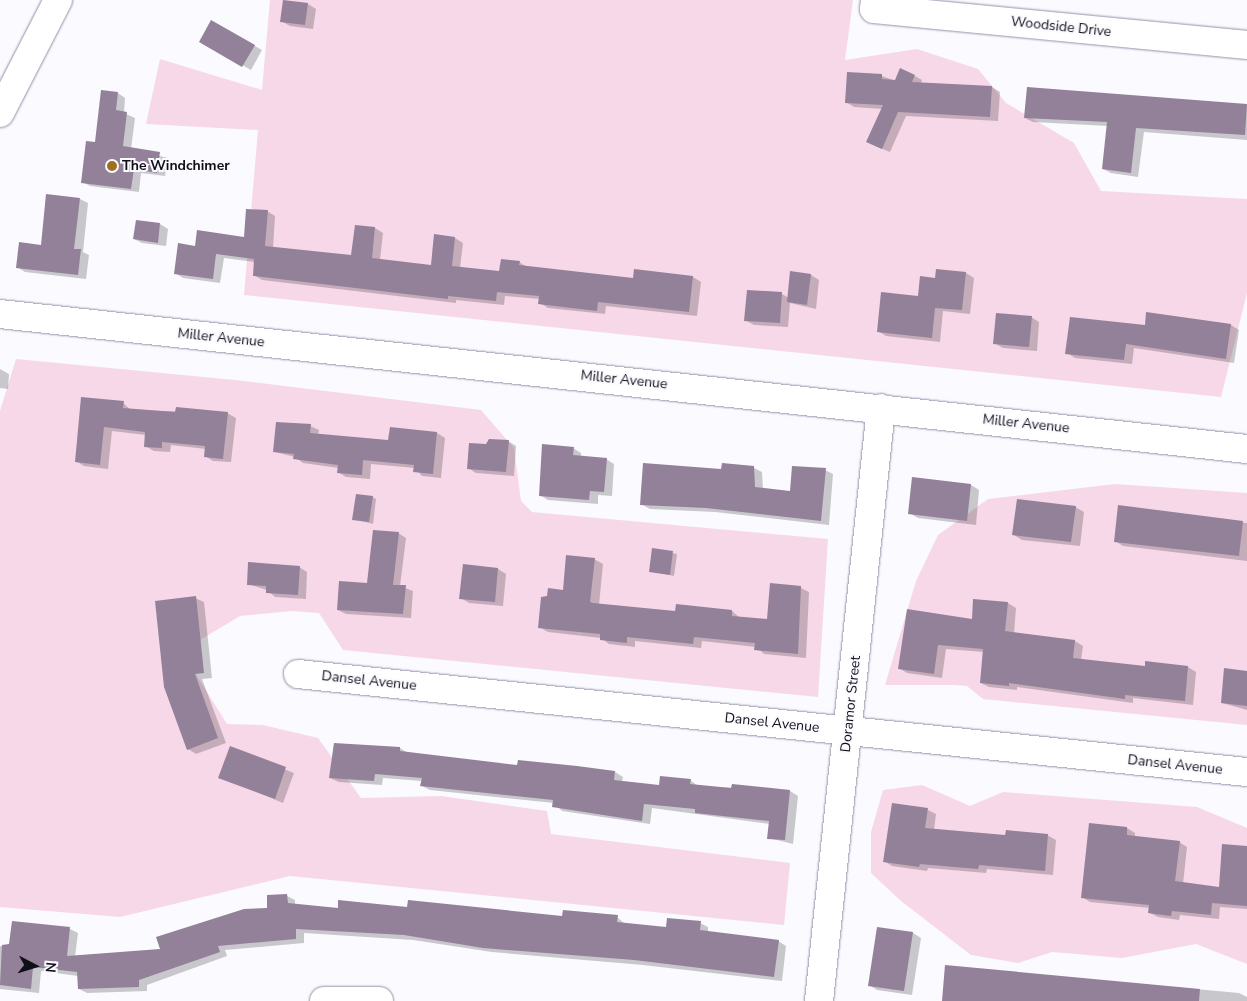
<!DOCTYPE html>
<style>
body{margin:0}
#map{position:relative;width:1247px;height:1001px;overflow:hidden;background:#fafaff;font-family:"Nunito Sans",sans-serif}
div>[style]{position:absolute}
.green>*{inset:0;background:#f7d8e8}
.shadow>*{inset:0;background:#0003}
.building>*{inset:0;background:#928199}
.roads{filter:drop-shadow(0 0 1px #9292a8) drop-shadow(0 0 1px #9292a8)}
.minor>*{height:28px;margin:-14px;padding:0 14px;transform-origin:14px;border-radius:14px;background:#fff}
.dots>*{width:14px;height:14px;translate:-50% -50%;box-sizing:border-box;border:2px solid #fafaff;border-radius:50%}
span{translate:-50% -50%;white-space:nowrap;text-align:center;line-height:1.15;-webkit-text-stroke:4px #fafaff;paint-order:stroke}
.street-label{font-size:14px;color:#0f0f17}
.poi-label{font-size:14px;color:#0f0f17;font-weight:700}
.left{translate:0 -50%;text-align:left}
.north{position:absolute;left:10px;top:941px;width:50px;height:50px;-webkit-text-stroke:4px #fafaff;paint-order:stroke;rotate:95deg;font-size:14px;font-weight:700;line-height:20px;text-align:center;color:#0f0f17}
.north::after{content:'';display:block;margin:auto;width:18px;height:22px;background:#0f0f17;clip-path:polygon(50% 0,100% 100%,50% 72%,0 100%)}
</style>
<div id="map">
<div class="green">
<div style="clip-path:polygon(270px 0,853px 0,845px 60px,917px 49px,978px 69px,1006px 103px,1074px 143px,1101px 191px,1247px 199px,1247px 293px,1221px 397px,244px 295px,258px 130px,146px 124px,160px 59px,262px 90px)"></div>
<div style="clip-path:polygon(16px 359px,235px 380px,481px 410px,514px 448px,521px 501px,532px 512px,828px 539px,818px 697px,343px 650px,319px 613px,291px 611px,240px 616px,200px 640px,192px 668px,227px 724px,263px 725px,318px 738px,361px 798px,441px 796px,547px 811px,551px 834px,790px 863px,784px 925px,290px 876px,120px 917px,0 907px,0 411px)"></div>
<div style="clip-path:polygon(1115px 484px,1247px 493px,1247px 725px,983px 699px,967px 686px,955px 685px,885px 685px,916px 581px,938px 535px,988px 499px)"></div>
<div style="clip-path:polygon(922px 785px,970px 806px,1003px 792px,1197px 807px,1247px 828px,1247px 964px,1196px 944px,1122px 958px,1052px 952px,1018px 963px,971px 955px,901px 901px,871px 873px,871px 832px,883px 790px)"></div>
</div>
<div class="shadow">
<div style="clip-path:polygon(308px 4px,316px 9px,313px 29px,290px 26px,281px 21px)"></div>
<div style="clip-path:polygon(212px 22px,262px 50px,251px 70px,200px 41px)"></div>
<div style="clip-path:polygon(848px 73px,882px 76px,896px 81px,915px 76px,922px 80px,921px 83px,992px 87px,1000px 92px,998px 121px,906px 116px,890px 152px,875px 146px,883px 109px,854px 107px,846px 102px)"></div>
<div style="clip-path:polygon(1028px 88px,1247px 105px,1247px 140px,1144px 132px,1138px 177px,1111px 173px,1103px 169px,1108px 126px,1033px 122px,1025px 118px)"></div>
<div style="clip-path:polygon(118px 93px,125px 98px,124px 113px,135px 118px,131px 149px,168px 158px,165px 176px,141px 173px,139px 192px,90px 186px,83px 182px)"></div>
<div style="clip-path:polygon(80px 199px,88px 203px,83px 252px,89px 255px,86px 279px,25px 272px,17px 267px,42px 246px)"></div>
<div style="clip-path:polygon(267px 211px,275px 216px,273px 248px,353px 256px,356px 226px,375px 228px,383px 233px,380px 260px,432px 266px,455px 238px,463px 243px,460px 268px,500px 272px,519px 262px,527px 267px,634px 279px,693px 277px,701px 282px,697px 316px,606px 306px,605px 314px,548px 308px,540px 303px,540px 299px,505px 296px,504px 305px,456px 300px,456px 303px,262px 280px,254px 275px,255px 262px,224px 258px,220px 283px,183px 278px,175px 273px,196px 247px,246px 238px)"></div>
<div style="clip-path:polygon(160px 224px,168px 229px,166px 246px,142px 243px,134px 239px)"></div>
<div style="clip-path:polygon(966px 273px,974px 278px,970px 314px,943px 311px,940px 342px,886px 336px,878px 331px,937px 279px)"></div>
<div style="clip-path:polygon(811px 275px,819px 280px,816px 309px,790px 303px,788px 327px,754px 325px,745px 320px,782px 294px,789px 298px)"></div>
<div style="clip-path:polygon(1148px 313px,1231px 325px,1239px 330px,1234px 363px,1134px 348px,1132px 364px,1075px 358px,1067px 353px,1146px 327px)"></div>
<div style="clip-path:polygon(1031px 317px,1039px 322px,1037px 351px,1003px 348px,994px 343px)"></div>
<div style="clip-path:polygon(0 369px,9px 374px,8px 389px,0 388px)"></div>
<div style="clip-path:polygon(123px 403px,131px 410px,227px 413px,236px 418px,231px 462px,213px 461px,205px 456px,206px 449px,171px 445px,170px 452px,154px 451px,145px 446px,146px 435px,112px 431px,108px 469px,84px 466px,76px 461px)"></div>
<div style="clip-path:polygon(310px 426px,319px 430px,318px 435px,390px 442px,391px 429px,437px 433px,445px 438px,441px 478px,422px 476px,415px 468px,371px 464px,370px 479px,346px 477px,338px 472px,339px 468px,303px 463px,295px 457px,275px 452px)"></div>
<div style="clip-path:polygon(508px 441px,516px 446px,514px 476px,476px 473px,468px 468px)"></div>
<div style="clip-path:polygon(573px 448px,581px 453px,581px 457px,606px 459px,614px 464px,612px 496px,598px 495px,598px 504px,548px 500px,540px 495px)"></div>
<div style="clip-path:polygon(754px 468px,762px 472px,763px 489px,791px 492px,825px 470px,833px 474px,829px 525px,715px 512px,650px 509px,641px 504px,723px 470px)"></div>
<div style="clip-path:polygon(913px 479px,971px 485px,979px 490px,976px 525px,918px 518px,909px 513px)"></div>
<div style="clip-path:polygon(372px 497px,376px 499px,373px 524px,354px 519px)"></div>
<div style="clip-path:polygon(1075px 507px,1084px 512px,1080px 546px,1022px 540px,1014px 535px)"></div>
<div style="clip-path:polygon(1119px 507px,1247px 523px,1247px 561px,1123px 546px,1115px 541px)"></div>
<div style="clip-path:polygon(398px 533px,406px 538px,400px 586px,413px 591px,411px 618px,346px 614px,338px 610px,368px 584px)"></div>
<div style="clip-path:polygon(653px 549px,677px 554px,674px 576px,650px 571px)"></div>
<div style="clip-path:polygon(594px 559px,603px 564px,599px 605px,676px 613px,732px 611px,740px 618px,768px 620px,771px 585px,801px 588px,809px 592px,806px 658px,764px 654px,756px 647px,702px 641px,701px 648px,635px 641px,635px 647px,609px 644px,601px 638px,548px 632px,539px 627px,564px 591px)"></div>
<div style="clip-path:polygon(464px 565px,498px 569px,506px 574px,503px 606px,469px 603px,461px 598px)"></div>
<div style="clip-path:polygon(299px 567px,307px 572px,306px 599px,275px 597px,267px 590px,248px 584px)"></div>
<div style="clip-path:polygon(195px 598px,204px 602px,212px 678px,202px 679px,226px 743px,196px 754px,188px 749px)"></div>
<div style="clip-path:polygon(1008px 603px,1016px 608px,1014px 633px,1075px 641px,1083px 646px,1081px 660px,1146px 667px,1146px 663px,1188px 667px,1196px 672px,1193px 705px,1133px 698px,1133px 703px,1017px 687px,1017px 690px,989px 687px,981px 683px,984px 652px,946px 649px,942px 678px,907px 673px,899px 668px,973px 620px)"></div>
<div style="clip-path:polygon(1247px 673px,1247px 710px,1222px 703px)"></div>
<div style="clip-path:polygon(334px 744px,400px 748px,408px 753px,519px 767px,615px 772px,623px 777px,622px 782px,660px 787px,690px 780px,698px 786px,790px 791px,798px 796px,793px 844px,769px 838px,770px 824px,652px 808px,650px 824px,562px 811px,554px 803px,430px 790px,422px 786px,422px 781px,383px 778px,382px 785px,339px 782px,330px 778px)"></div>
<div style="clip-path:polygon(231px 748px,294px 773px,283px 803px,220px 777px)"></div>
<div style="clip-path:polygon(928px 810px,936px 814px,934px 830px,1006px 836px,1047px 835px,1056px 840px,1053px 875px,987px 869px,986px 873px,928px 868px,927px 871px,892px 866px,884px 861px)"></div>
<div style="clip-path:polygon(1090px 824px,1127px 828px,1135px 833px,1135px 837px,1179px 842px,1187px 847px,1183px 884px,1220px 888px,1247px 847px,1247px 909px,1220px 907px,1219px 919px,1180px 915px,1179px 920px,1158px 917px,1150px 913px,1150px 908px,1090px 902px,1082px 897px)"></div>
<div style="clip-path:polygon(287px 896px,295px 900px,295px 905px,339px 909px,408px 908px,564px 917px,617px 917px,625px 924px,667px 928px,700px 923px,708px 927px,708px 933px,778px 941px,786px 946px,782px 981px,643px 965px,492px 952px,413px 940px,304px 933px,304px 943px,225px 950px,227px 956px,147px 985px,147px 991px,87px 993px,79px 989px,78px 976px,41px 971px,39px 993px,0 989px,0 946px,10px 947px,70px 929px,78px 933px,75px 957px,162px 950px,269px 909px)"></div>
<div style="clip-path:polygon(878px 928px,913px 933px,921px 938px,912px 995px,877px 990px,869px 985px)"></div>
<div style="clip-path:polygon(947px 966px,1239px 993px,1247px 997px,1247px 1001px,943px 1001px)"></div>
</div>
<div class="building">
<div style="clip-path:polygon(283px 0,308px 3px,305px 25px,280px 22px)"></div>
<div style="clip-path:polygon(211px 20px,255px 45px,242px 67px,199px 42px)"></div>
<div style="clip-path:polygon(900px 68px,915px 75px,912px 82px,992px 86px,990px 117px,898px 112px,882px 149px,866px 142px,883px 105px,845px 103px,847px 72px,882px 74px,882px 79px,895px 80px)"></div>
<div style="clip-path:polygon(1027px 87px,1247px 104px,1245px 135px,1136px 128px,1131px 173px,1102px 169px,1107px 122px,1024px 118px)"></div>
<div style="clip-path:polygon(101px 90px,118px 92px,116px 110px,127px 112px,123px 146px,160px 152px,157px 173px,134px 169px,131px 189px,81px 183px,86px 141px,95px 142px)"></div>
<div style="clip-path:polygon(46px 194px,80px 198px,74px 249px,81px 249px,78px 275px,16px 268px,19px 242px,41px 245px)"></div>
<div style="clip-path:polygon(246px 209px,268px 210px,265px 246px,351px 255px,355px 225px,375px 227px,372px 258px,431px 265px,434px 234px,455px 237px,452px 266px,499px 271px,501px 259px,520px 261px,519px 265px,633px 278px,634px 269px,693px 276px,689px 312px,598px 302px,597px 311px,538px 304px,539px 296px,497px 292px,496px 301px,448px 296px,448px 299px,253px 276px,254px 259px,216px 254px,213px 279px,174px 274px,178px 243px,195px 246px,197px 230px,244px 237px)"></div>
<div style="clip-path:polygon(136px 220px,160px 223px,158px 243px,133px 239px)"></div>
<div style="clip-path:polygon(936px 269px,966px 272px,962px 310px,935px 308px,932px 338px,877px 332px,881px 292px,918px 296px,920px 276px,935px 278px)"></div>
<div style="clip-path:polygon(790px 271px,811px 274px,807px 305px,787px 302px)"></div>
<div style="clip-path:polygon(747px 290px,782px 292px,780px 323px,744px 321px)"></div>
<div style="clip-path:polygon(1146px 312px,1231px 324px,1226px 359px,1126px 344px,1124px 360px,1065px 354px,1070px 317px,1145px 325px)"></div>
<div style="clip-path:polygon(996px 313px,1032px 316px,1029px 347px,993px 344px)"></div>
<div style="clip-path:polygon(81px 397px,124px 401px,123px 408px,175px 412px,176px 407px,228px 412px,223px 459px,204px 457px,205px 446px,162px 442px,162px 448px,144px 447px,145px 432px,104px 427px,100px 465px,75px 462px)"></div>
<div style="clip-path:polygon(276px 422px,311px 424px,310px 433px,388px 440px,390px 427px,437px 432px,433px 474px,413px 472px,414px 465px,363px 460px,362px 475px,337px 473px,338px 465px,293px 459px,294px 454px,273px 452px)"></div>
<div style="clip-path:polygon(489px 439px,509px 440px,506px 472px,467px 469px,469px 443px,486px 444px)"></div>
<div style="clip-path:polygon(542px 444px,574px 447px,573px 455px,607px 458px,604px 492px,590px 491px,589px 500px,539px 496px)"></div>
<div style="clip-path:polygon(643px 463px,721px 469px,722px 463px,754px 466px,755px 487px,790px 491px,792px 466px,826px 468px,821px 521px,706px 508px,640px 505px)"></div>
<div style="clip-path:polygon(912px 477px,971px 484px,967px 521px,908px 514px)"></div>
<div style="clip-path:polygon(356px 494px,373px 496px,369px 522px,352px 520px)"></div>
<div style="clip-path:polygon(1017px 499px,1076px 506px,1071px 542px,1012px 535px)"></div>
<div style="clip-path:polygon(1118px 505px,1243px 521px,1239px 556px,1114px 542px)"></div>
<div style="clip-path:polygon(373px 530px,399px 532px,393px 585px,406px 585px,403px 614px,337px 610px,339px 581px,367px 583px)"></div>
<div style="clip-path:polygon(652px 548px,673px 551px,670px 575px,649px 572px)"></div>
<div style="clip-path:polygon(566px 555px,595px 558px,590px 602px,593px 603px,675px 611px,676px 604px,732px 610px,732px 616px,767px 619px,770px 583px,801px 586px,798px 654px,754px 650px,755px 643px,694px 637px,693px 644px,627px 637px,627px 643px,600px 640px,600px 634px,538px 628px,541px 597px,547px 596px,548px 588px,563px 590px)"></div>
<div style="clip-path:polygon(248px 562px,300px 566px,298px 595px,266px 593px,266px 586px,247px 585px)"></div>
<div style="clip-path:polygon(463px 564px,498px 568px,495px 602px,459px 599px)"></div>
<div style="clip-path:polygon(196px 596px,204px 673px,195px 674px,218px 738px,187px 750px,164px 687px,155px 601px)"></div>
<div style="clip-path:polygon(973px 599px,1008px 602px,1005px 631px,1075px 640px,1073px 658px,1145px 666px,1145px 661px,1188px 666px,1185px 701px,1125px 695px,1125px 699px,1009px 683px,1009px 686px,980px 683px,983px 649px,938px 645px,934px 674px,898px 669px,907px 609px,972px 619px)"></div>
<div style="clip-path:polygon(1224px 668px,1247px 671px,1247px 706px,1221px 703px)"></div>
<div style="clip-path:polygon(334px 743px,400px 747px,400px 751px,517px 765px,518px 760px,577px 766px,615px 771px,614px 780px,659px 785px,660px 776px,691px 779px,690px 784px,731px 788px,732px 784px,790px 790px,785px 840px,767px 839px,769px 821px,695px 813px,695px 809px,644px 804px,642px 821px,552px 807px,553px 800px,420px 786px,422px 778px,375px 774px,374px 781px,329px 778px)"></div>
<div style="clip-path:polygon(230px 746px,286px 767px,275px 799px,218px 778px)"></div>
<div style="clip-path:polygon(892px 803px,928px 808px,925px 828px,1005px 835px,1006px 830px,1048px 834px,1045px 871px,979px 865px,978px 869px,920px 864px,919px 867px,883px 862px)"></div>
<div style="clip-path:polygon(1089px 823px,1127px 827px,1127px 835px,1180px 841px,1175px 881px,1219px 887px,1222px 844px,1247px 846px,1247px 906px,1212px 903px,1211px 915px,1172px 911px,1171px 916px,1148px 913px,1149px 905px,1081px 898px)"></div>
<div style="clip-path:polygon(287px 894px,288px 903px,338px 908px,338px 900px,407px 907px,408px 900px,562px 916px,563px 910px,618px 915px,617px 922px,666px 927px,667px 918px,701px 921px,700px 930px,779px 940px,774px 977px,634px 960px,483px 948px,404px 935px,296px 929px,296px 939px,218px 946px,220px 952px,139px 980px,139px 987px,78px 989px,77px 972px,33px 967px,31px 989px,0 985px,2px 945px,9px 944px,12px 921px,70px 927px,67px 956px,160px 949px,156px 937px,244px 909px,267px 908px,267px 895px)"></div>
<div style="clip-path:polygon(877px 927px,913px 932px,904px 991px,868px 986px)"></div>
<div style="clip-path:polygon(945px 965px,1200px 989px,1199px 1001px,942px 1001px)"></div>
</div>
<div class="roads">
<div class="minor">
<div style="left:875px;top:0;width:9px;rotate:96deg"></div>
<div style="left:874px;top:9px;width:375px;rotate:5.5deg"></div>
<div style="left:0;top:113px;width:127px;rotate:-62.8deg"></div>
<div style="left:0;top:314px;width:1254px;rotate:6.18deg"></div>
<div style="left:298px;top:674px;width:954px;rotate:5.9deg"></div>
<div style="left:324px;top:1001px;width:55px"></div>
<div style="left:819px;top:1001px;width:596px;rotate:-84.03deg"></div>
</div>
</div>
<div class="dots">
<div style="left:112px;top:166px;background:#9f6f22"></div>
</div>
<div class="street-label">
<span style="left:1061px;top:27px;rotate:6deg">Woodside Drive</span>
<span style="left:221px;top:338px;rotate:6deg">Miller Avenue</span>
<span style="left:624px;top:380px;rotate:6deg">Miller Avenue</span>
<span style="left:1026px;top:424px;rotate:6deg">Miller Avenue</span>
<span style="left:369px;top:681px;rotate:6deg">Dansel Avenue</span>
<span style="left:851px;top:704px;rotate:-84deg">Doramor Street</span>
<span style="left:772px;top:723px;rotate:6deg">Dansel Avenue</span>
<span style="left:1175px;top:765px;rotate:6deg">Dansel Avenue</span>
</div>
<div class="poi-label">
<span class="left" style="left:122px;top:166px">The Windchimer</span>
</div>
<div class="north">N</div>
</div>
